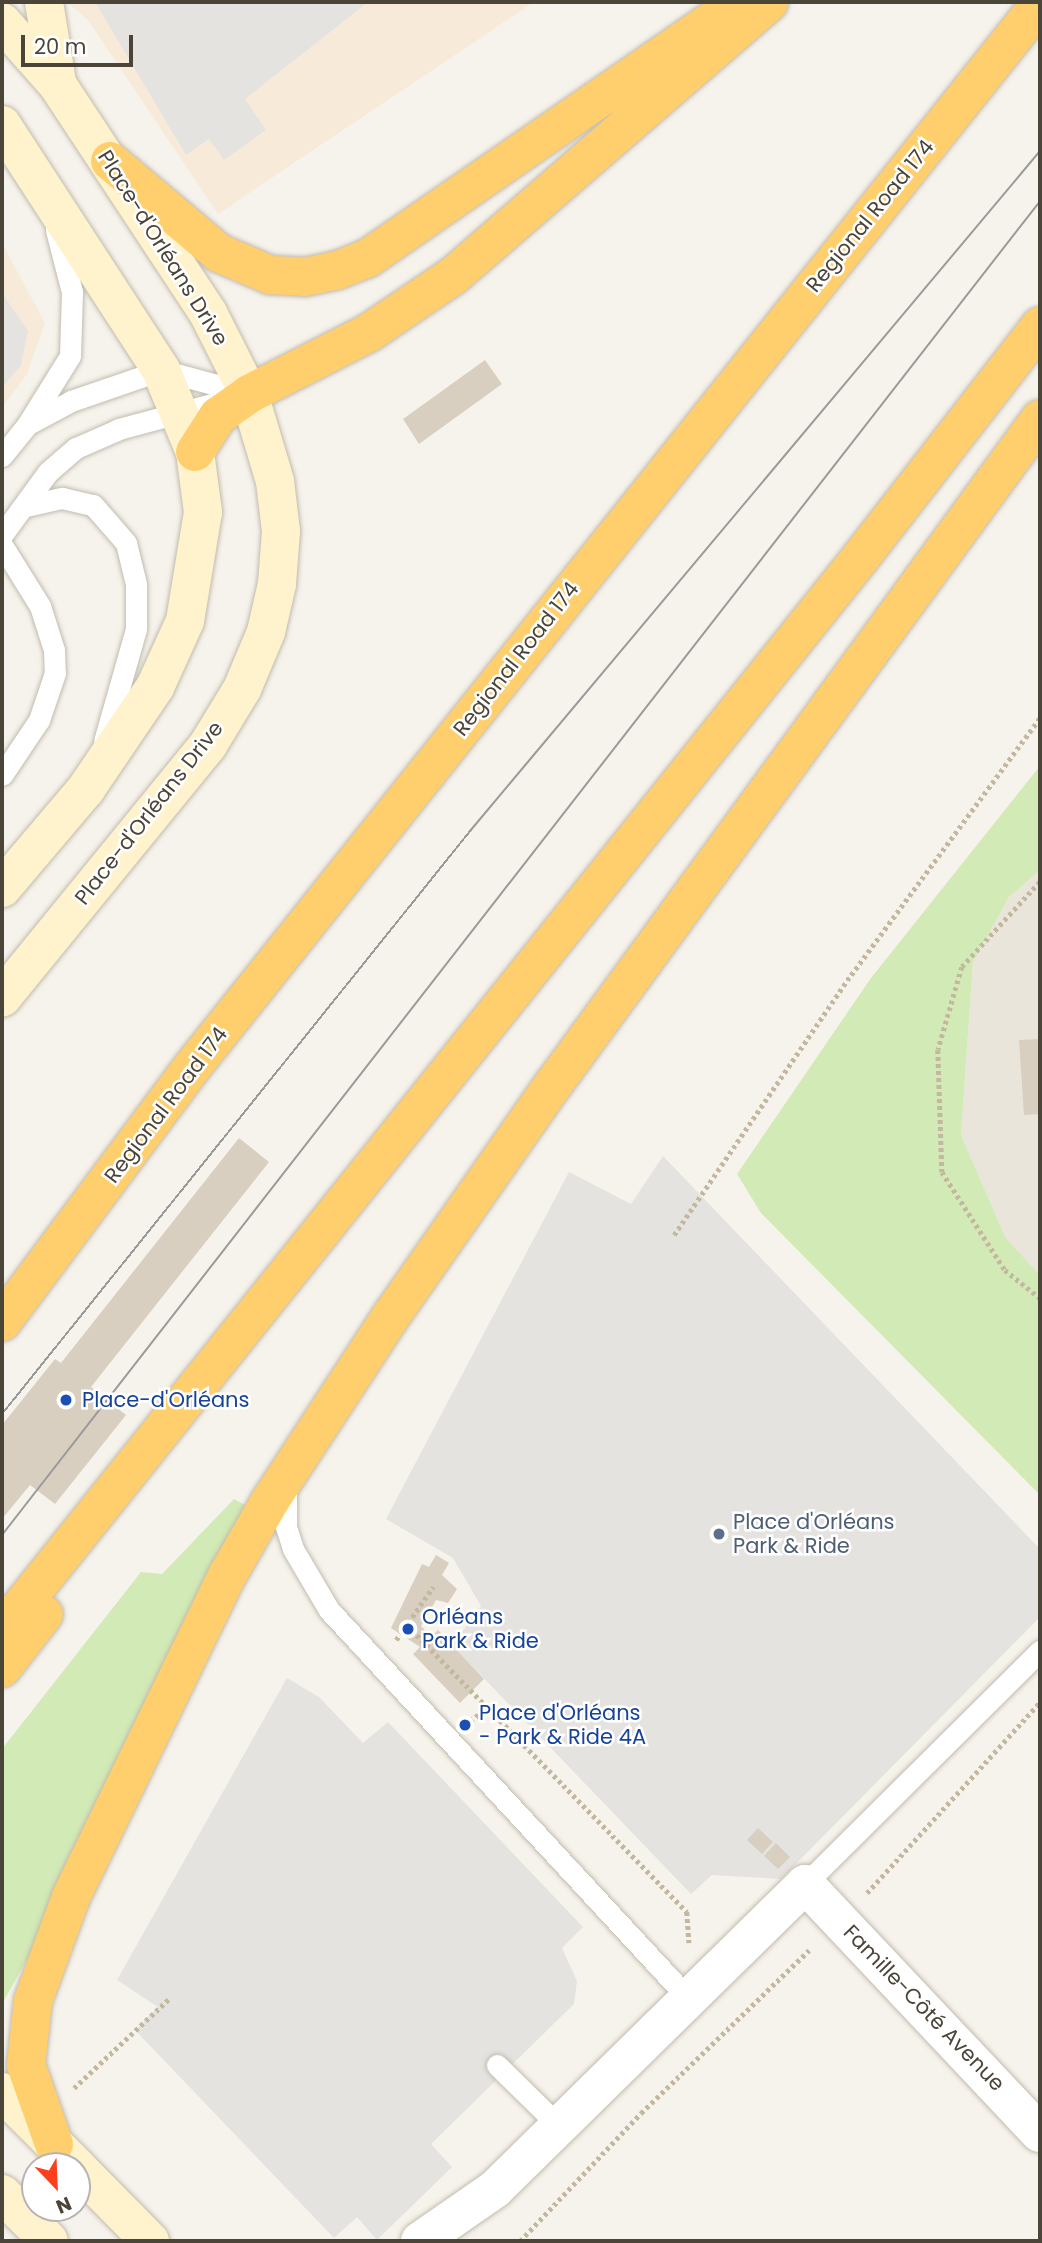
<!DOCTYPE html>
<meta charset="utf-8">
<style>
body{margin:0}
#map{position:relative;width:1042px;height:2243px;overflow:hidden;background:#f6f3ec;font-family:Poppins,sans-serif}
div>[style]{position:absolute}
.residential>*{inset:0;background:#eae5da}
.commercial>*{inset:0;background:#f7ead8}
.green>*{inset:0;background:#d2eab5}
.parking>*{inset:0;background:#e5e3e0}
.building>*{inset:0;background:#d8cfc1}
.path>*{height:4.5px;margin-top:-2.25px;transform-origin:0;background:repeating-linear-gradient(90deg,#c4b79f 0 3.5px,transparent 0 7px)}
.roads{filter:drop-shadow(0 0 2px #c2bbae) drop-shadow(0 0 2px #c2bbae)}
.service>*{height:21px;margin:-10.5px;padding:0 10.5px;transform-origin:10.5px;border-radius:10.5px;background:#fff}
.minor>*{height:38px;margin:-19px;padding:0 19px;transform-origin:19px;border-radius:19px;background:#fff}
.secondary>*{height:38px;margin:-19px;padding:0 19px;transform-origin:19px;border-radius:19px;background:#fff3cd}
.motorway>*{height:38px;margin:-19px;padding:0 19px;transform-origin:19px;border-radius:19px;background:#ffcf6e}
.tram>*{height:2px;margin:-1px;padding:0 1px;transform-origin:1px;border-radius:1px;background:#9a9a9a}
.dots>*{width:19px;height:19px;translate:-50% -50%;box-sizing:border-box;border:4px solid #fff;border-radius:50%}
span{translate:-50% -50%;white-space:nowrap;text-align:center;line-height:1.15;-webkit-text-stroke:5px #fff;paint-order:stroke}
.street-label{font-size:21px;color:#4b4439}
.transit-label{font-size:21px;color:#164399}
.left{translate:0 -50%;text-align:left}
.service-label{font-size:21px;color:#4e5e75}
.frame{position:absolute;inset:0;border:4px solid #4b4439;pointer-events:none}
.north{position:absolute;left:21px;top:2152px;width:70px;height:70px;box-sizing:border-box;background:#fff;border:2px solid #b7b4b0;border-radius:50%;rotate:157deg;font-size:19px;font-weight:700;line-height:28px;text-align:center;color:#4b4439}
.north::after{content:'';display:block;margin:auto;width:24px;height:32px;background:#fc3f1d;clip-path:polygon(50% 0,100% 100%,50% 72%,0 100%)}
.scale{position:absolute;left:21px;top:35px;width:112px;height:32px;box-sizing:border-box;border:4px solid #4b4439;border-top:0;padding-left:9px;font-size:21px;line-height:24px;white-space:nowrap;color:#4b4439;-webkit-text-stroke:5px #fff;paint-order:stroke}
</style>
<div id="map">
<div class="residential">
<div style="clip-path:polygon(1040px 870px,1040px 1275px,1005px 1237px,961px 1135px,973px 962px,1009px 897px)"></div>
</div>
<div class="commercial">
<div style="clip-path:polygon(67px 2px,534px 2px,218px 214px,88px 20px)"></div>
<div style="clip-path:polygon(2px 243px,45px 323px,27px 374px,2px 408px)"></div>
</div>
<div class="green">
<div style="clip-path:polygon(1040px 766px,1040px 870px,1009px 897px,973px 962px,961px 1135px,1005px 1237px,1040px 1275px,1040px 1495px,761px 1213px,737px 1174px,871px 978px)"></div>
<div style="clip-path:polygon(234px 1499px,247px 1506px,40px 1936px,2px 2004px,2px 1749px,141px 1572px,162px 1574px)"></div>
</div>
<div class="parking">
<div style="clip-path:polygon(95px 2px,368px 2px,245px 99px,266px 130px,224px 160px,209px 139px,186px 155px)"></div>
<div style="clip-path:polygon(2px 293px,28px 331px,21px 365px,2px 388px)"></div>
<div style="clip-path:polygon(663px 1156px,1040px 1549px,1040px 1617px,781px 1879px,712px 1875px,691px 1894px,452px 1645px,481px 1606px,453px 1558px,386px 1519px,569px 1172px,631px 1204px)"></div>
<div style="clip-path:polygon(287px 1678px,319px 1697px,363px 1743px,388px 1722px,583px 1927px,562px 1948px,577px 1981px,574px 2004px,431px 2144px,452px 2167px,377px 2240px,357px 2217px,334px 2238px,135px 2030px,158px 2007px,117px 1980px)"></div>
</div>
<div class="building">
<div style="clip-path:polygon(485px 360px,502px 384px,419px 444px,403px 419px)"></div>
<div style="clip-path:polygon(1040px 1039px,1040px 1114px,1024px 1115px,1019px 1040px)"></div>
<div style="clip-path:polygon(239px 1138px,269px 1162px,91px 1387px,126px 1415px,55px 1504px,30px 1485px,2px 1519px,2px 1425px,55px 1359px,61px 1363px)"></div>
<div style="clip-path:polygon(436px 1555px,449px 1563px,442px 1575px,457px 1589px,448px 1603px,436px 1600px,421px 1626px,431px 1637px,438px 1630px,484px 1679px,460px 1703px,413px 1654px,420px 1647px,391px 1628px,422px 1564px,429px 1567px)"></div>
<div style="clip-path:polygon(758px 1828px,773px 1842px,762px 1854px,747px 1840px)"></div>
<div style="clip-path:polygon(776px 1843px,790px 1857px,778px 1869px,764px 1856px)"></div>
</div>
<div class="path">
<div style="left:1040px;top:882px;width:115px;rotate:132.5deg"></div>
<div style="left:962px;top:967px;width:86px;rotate:106.1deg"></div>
<div style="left:938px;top:1050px;width:122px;rotate:88.1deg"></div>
<div style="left:942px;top:1172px;width:117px;rotate:57.3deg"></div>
<div style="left:1005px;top:1270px;width:45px;rotate:38.7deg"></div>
<div style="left:674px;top:1235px;width:315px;rotate:-55.8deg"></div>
<div style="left:851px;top:975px;width:319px;rotate:-53.7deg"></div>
<div style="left:407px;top:1625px;width:401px;rotate:45.7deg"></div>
<div style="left:687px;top:1912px;width:31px;rotate:86deg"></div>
<div style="left:396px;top:1640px;width:65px;rotate:-55.1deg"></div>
<div style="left:470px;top:1721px;width:21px;rotate:-37deg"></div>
<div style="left:867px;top:1893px;width:258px;rotate:-47.8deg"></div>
<div style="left:74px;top:2088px;width:132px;rotate:-43.2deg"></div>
<div style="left:520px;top:2241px;width:176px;rotate:-46.6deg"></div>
<div style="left:641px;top:2113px;width:234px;rotate:-44.1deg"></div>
</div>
<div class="roads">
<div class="service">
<div style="left:32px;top:422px;width:44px;rotate:-28.3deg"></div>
<div style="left:71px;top:401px;width:95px;rotate:-19deg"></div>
<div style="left:161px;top:370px;width:88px;rotate:15.1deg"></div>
<div style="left:2px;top:456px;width:40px;rotate:-51deg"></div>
<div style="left:27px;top:425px;width:81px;rotate:-58.1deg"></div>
<div style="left:70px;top:356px;width:64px;rotate:-88.2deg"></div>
<div style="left:72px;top:292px;width:64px;rotate:-104.5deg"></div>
<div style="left:26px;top:506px;width:37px;rotate:-13deg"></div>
<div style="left:62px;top:498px;width:32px;rotate:13deg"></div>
<div style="left:93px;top:505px;width:50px;rotate:49deg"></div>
<div style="left:126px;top:543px;width:42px;rotate:76.3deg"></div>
<div style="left:136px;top:584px;width:45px;rotate:90deg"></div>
<div style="left:136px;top:629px;width:116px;rotate:105.9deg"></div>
<div style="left:2px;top:535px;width:78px;rotate:-53.9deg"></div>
<div style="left:48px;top:472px;width:37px;rotate:-41deg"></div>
<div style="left:76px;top:448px;width:47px;rotate:-23.8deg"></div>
<div style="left:119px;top:429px;width:115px;rotate:-15.1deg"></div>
<div style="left:2px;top:545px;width:72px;rotate:58.1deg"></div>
<div style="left:40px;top:606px;width:46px;rotate:72.3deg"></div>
<div style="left:54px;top:650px;width:23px;rotate:88deg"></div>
<div style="left:55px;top:673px;width:50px;rotate:108.8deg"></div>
<div style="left:39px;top:720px;width:66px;rotate:123.9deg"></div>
<div style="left:286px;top:1484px;width:43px;rotate:90deg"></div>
<div style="left:286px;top:1527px;width:23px;rotate:72deg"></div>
<div style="left:293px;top:1549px;width:71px;rotate:59.5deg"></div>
<div style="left:329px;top:1610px;width:530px;rotate:47.22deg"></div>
<div style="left:805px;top:1884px;width:331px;rotate:-44.8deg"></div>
<div style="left:497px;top:2065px;width:86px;rotate:44.5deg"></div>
</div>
<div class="minor">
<div style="left:420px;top:2241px;width:91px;rotate:-34.7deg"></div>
<div style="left:495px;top:2189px;width:435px;rotate:-44.5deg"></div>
<div style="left:805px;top:1884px;width:342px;rotate:46.7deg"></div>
</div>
<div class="secondary">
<div style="left:44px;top:2px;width:81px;rotate:80.8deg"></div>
<div style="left:2px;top:22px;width:83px;rotate:48.4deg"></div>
<div style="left:57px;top:84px;width:274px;rotate:56.6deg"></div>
<div style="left:208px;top:313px;width:91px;rotate:63.2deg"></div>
<div style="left:249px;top:394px;width:91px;rotate:73.4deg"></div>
<div style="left:275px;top:481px;width:50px;rotate:83.2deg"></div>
<div style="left:281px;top:531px;width:53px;rotate:94.3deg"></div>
<div style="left:277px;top:584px;width:49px;rotate:102.9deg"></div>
<div style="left:266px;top:632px;width:62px;rotate:112.8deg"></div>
<div style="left:242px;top:689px;width:66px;rotate:121.3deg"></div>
<div style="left:208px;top:745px;width:326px;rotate:129.2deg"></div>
<div style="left:2px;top:125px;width:292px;rotate:57deg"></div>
<div style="left:161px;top:370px;width:89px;rotate:67.5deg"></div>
<div style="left:195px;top:452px;width:61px;rotate:82.4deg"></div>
<div style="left:203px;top:512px;width:110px;rotate:99.4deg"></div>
<div style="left:185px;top:621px;width:72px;rotate:114.4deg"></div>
<div style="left:155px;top:687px;width:123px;rotate:124.1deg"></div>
<div style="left:86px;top:789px;width:130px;rotate:130.3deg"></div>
<div style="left:2px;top:2092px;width:105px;rotate:45deg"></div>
<div style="left:77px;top:2167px;width:104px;rotate:45.4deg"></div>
<div style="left:2px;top:2194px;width:66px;rotate:45deg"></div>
</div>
<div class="motorway">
<div style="left:110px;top:161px;width:143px;rotate:40.2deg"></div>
<div style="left:219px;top:253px;width:56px;rotate:23.3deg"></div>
<div style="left:270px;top:275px;width:35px;rotate:3deg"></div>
<div style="left:305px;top:277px;width:34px;rotate:-12deg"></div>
<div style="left:338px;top:270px;width:32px;rotate:-22deg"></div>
<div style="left:368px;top:258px;width:451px;rotate:-34.6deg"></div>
<div style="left:195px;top:452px;width:43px;rotate:-57.4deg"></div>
<div style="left:218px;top:416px;width:38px;rotate:-35deg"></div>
<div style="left:249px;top:394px;width:136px;rotate:-27.1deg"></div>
<div style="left:370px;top:332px;width:100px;rotate:-34deg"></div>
<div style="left:453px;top:276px;width:418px;rotate:-40.9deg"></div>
<div style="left:2px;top:1322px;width:319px;rotate:-53.3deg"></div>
<div style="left:193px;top:1066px;width:1358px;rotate:-51.43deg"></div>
<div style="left:2px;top:1630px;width:1374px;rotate:-51.32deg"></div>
<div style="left:861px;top:557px;width:292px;rotate:-52.2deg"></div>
<div style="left:2px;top:1668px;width:68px;rotate:-52.1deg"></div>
<div style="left:54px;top:2144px;width:84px;rotate:-109.5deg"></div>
<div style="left:26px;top:2065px;width:64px;rotate:-83.8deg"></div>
<div style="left:33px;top:2001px;width:111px;rotate:-69.9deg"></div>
<div style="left:71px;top:1897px;width:357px;rotate:-64.1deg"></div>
<div style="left:227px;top:1576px;width:86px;rotate:-60.2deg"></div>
<div style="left:270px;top:1501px;width:221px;rotate:-56.8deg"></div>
<div style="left:391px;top:1316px;width:282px;rotate:-55deg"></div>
<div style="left:553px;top:1085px;width:825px;rotate:-53.82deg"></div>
</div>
</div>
<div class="tram">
<div style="left:2px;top:1414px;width:748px;rotate:-51.24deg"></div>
<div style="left:470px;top:831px;width:887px;rotate:-50.03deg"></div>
<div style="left:2px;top:1535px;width:1690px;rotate:-52.11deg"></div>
</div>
<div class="dots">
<div style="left:66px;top:1400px;background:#1a4fb4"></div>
<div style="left:719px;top:1534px;background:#5c6f8a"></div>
<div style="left:408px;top:1629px;background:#1a4fb4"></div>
<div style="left:465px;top:1725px;background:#1a4fb4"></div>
</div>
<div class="street-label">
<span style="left:870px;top:216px;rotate:-51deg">Regional Road 174</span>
<span style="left:163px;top:248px;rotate:58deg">Place-d'Orléans Drive</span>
<span style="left:516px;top:659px;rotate:-52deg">Regional Road 174</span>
<span style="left:149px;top:813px;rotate:-52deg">Place-d'Orléans Drive</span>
<span style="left:166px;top:1105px;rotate:-53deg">Regional Road 174</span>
<span style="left:924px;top:2008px;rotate:46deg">Famille-Côté Avenue</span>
</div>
<div class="transit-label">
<span class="left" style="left:82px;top:1400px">Place-d'Orléans</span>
<span class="left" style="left:422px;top:1629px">Orléans<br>Park &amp; Ride</span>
<span class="left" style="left:479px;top:1725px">Place d'Orléans<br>- Park &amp; Ride 4A</span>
</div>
<div class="service-label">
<span class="left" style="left:733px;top:1534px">Place d'Orléans<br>Park &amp; Ride</span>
</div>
<div class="frame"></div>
<div class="north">N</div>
<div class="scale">20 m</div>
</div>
